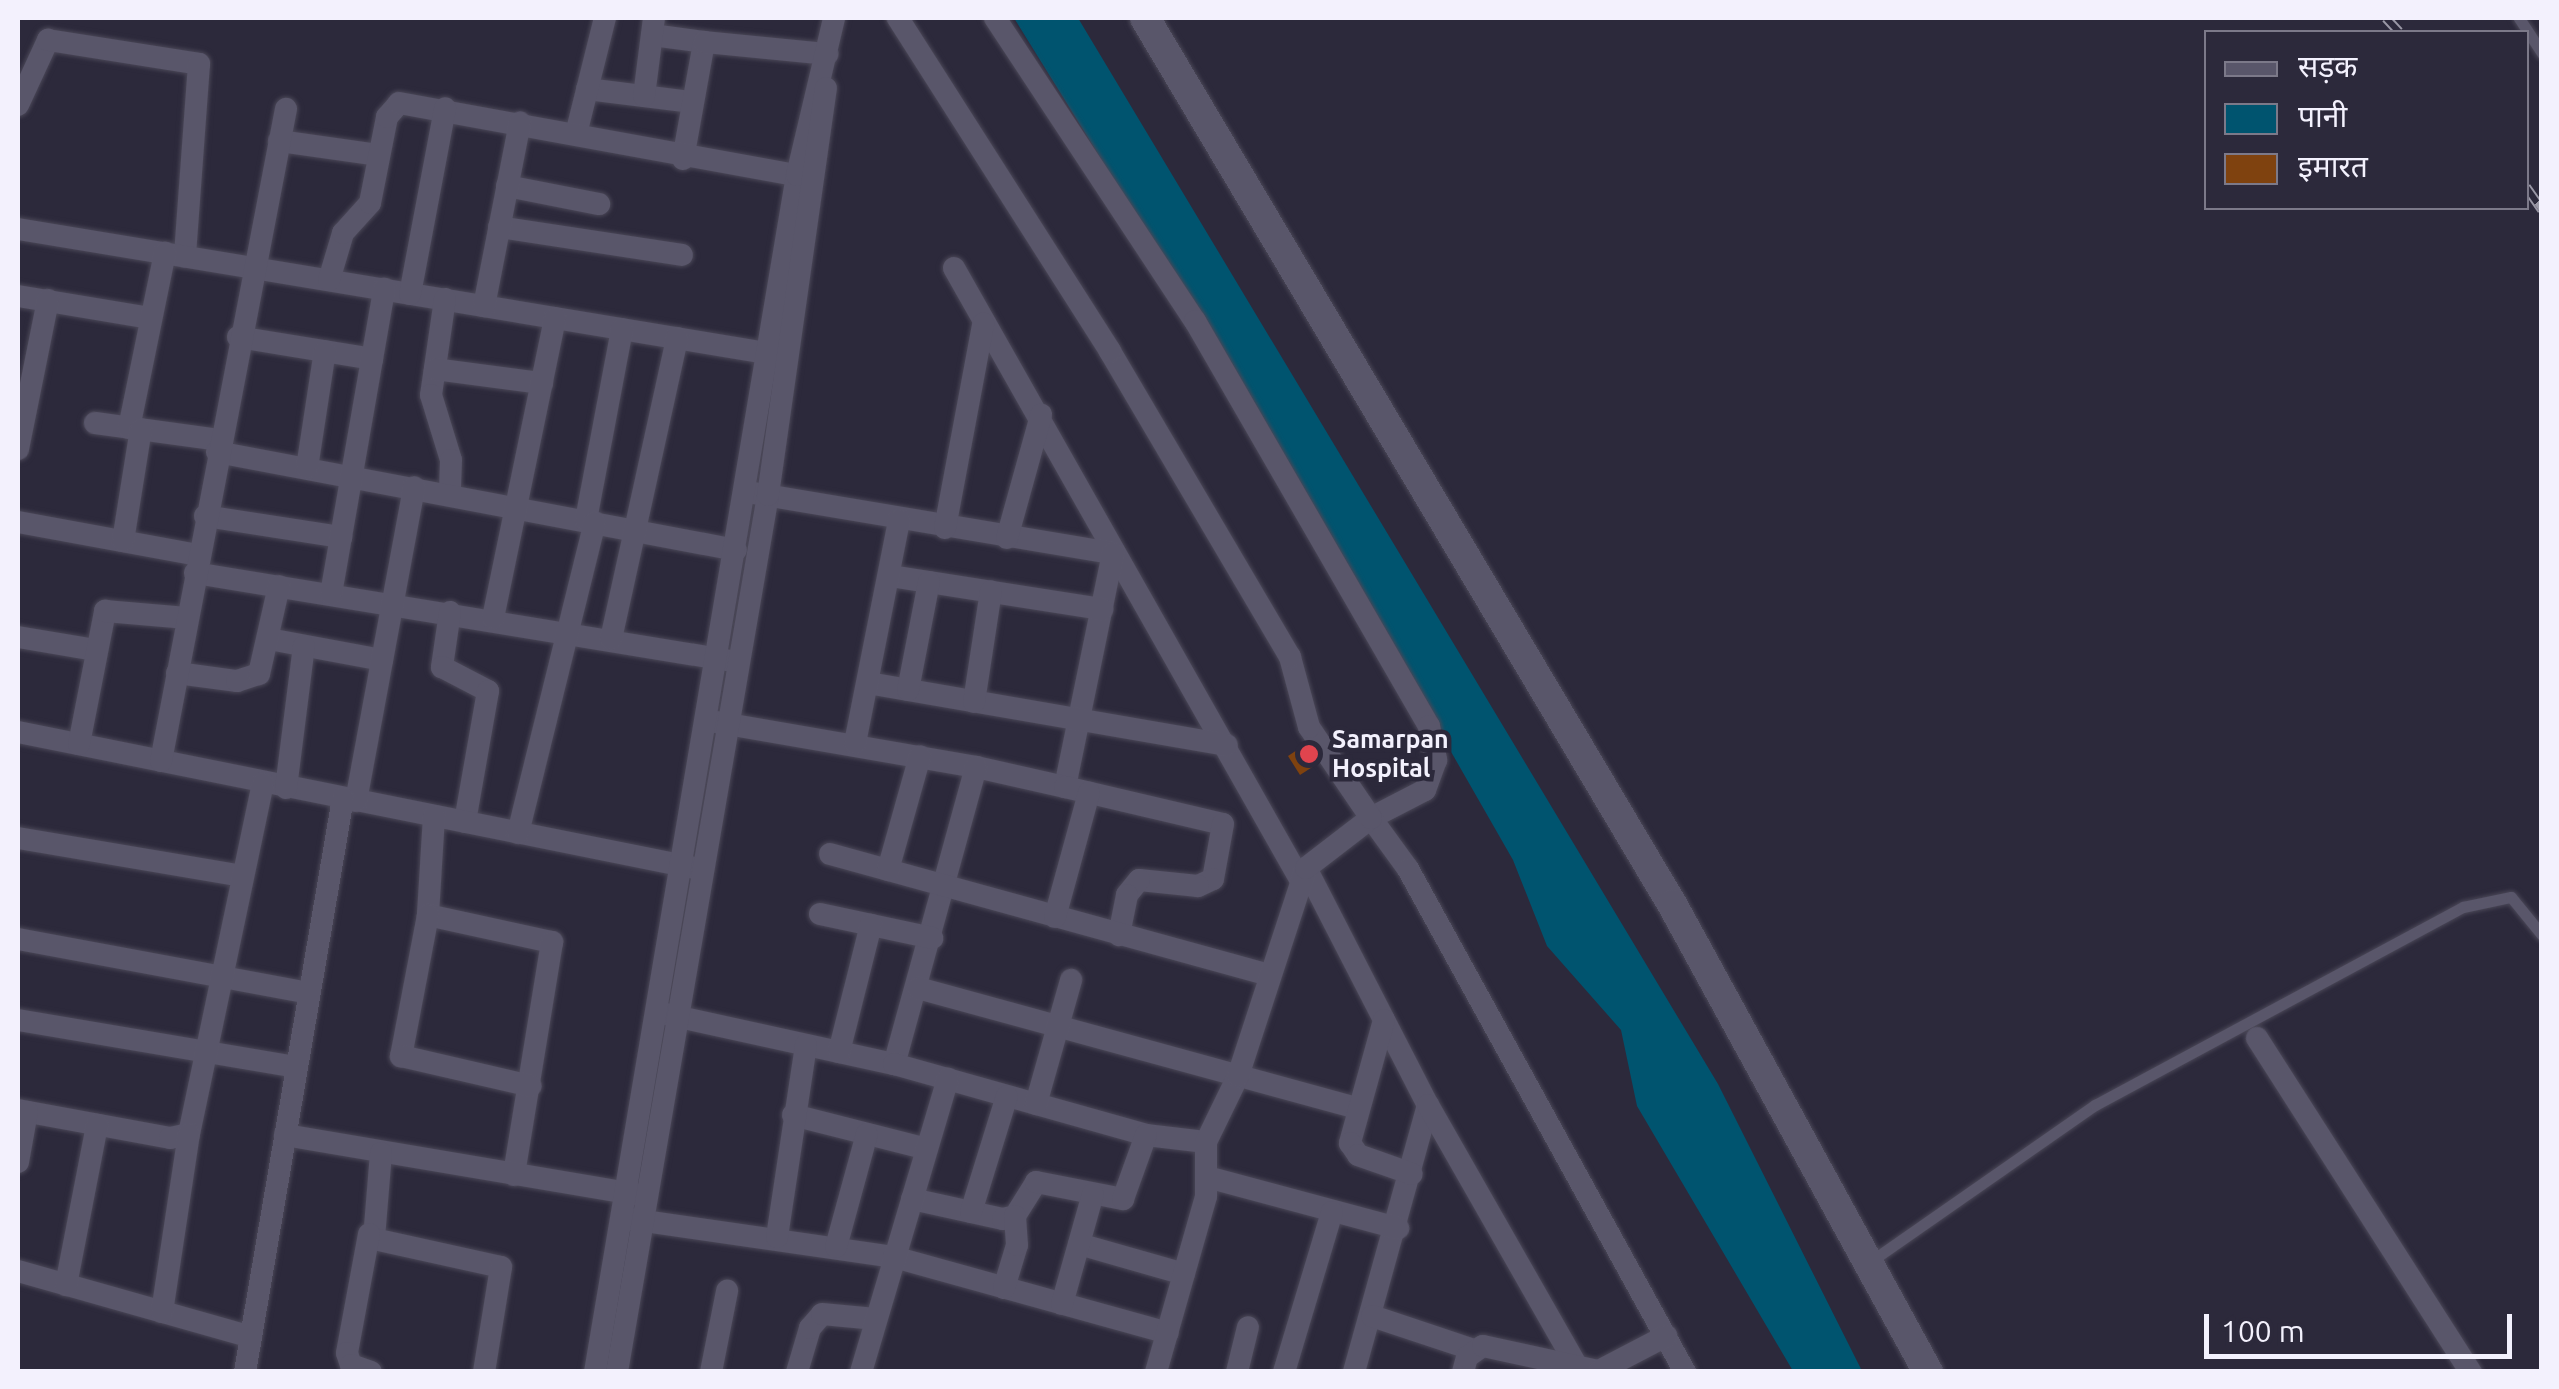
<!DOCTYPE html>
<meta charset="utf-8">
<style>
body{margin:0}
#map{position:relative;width:2559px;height:1389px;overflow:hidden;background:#2c293b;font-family:Ubuntu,"Noto Sans Devanagari",sans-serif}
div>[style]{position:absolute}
.water>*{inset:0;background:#00546f}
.building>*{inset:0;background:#7f420f}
.roads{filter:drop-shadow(0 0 2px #4a4757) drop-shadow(0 0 2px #4a4757)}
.service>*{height:11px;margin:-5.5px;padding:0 5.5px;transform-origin:5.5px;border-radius:5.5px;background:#59566a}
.minor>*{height:22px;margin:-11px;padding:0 11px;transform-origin:11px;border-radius:11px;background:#59566a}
.tertiary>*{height:30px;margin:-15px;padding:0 15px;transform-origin:15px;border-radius:15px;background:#59566a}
.rail>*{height:10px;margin-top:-5px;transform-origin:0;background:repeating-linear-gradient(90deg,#2c293b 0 19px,#9a98a6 0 38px);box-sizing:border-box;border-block:2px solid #9a98a6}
.dots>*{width:28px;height:28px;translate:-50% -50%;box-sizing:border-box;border:5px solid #2c293b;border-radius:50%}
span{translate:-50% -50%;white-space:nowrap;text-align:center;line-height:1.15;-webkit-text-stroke:9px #2c293b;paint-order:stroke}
.poi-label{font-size:25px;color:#f3f1fd;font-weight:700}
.left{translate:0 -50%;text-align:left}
.frame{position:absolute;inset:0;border:20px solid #f3f1fd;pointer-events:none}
.legend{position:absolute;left:2204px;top:30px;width:325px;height:180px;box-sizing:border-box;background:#2c293b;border:2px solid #7c7989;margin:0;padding:12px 18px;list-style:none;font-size:30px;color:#f3f1fd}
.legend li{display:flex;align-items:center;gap:20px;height:50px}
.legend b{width:50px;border:2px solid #7c7989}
.scale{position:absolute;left:2204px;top:1314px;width:308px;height:45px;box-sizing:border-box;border:5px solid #f3f1fd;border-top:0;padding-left:12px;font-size:30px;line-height:35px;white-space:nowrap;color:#f3f1fd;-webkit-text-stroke:8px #2c293b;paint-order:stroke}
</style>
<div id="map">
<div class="water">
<div style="clip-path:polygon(1014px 18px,1078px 18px,1718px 1084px,1862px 1371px,1793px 1371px,1637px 1106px,1621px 1030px,1547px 946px,1513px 860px,1241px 385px)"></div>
</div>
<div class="building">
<div style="clip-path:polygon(1315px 738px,1328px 757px,1300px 775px,1288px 756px)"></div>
</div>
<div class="roads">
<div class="service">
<div style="left:2519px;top:18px;width:42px;rotate:56.7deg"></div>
<div style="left:1871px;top:1261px;width:273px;rotate:-34.9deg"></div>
<div style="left:2095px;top:1105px;width:418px;rotate:-28.3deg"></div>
<div style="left:2463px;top:907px;width:49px;rotate:-11.8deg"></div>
<div style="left:2511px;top:897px;width:49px;rotate:50.8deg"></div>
</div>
<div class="minor">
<div style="left:995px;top:18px;width:363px;rotate:56.6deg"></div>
<div style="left:1195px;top:321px;width:468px;rotate:60deg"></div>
<div style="left:1429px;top:726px;width:35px;rotate:78deg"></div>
<div style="left:1436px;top:760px;width:32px;rotate:110deg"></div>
<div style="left:1425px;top:790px;width:61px;rotate:152.6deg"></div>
<div style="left:1371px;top:818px;width:63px;rotate:54deg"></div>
<div style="left:1408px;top:869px;width:574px;rotate:61.16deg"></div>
<div style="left:652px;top:35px;width:52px;rotate:7.7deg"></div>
<div style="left:587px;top:89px;width:106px;rotate:7.1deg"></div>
<div style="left:644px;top:96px;width:79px;rotate:-82.7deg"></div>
<div style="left:18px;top:105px;width:72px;rotate:-65.2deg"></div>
<div style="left:48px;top:40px;width:153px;rotate:9deg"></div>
<div style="left:199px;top:64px;width:193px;rotate:94.2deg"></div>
<div style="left:576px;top:134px;width:120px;rotate:-76deg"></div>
<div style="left:279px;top:141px;width:101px;rotate:8deg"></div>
<div style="left:683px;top:159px;width:119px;rotate:-79.8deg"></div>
<div style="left:704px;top:42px;width:124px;rotate:5.6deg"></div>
<div style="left:507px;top:186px;width:94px;rotate:11.1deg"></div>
<div style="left:499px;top:227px;width:185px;rotate:8.7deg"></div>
<div style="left:18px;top:229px;width:776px;rotate:9.41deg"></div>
<div style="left:954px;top:268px;width:704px;rotate:60.49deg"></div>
<div style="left:329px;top:280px;width:49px;rotate:-73.4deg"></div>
<div style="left:343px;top:233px;width:40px;rotate:-48deg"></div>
<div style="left:370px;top:203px;width:88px;rotate:-78.8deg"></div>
<div style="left:387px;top:117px;width:18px;rotate:-49deg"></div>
<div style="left:399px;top:103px;width:416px;rotate:10.3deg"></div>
<div style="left:410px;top:294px;width:189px;rotate:-79.3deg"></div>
<div style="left:18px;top:296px;width:133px;rotate:9.5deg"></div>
<div style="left:445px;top:299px;width:97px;rotate:98.3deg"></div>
<div style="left:431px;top:395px;width:68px;rotate:72.9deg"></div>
<div style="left:451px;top:460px;width:34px;rotate:92deg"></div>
<div style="left:484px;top:306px;width:187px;rotate:-78.9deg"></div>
<div style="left:238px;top:337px;width:136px;rotate:9.3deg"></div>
<div style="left:435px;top:369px;width:108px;rotate:7.5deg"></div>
<div style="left:95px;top:423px;width:125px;rotate:7.8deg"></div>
<div style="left:129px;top:428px;width:179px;rotate:-78.4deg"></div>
<div style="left:18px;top:449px;width:152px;rotate:-78.6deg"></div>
<div style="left:217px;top:452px;width:528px;rotate:10.69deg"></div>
<div style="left:307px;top:468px;width:118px;rotate:-81.3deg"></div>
<div style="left:753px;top:493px;width:365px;rotate:9.5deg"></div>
<div style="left:1113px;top:553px;width:239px;rotate:101.6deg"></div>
<div style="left:1065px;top:787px;width:91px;rotate:-167.3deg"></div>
<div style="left:205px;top:516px;width:138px;rotate:8.8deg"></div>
<div style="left:586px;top:520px;width:194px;rotate:-79.3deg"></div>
<div style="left:18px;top:522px;width:183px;rotate:10.4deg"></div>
<div style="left:945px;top:528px;width:208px;rotate:-79.4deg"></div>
<div style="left:1007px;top:538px;width:128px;rotate:-74.5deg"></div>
<div style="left:123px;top:541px;width:113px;rotate:-80.9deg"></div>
<div style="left:195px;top:573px;width:544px;rotate:9.31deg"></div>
<div style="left:891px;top:576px;width:214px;rotate:8.9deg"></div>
<div style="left:331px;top:594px;width:310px;rotate:-80.1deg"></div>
<div style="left:450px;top:612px;width:56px;rotate:98.3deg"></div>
<div style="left:442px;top:667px;width:52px;rotate:27.6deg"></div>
<div style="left:488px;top:691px;width:133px;rotate:100deg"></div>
<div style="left:493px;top:618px;width:306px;rotate:-78.3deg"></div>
<div style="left:18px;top:637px;width:79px;rotate:9.5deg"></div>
<div style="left:269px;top:639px;width:115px;rotate:10.5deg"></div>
<div style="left:611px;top:639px;width:308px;rotate:-77.6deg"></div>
<div style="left:177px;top:673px;width:61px;rotate:7.6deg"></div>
<div style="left:237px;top:681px;width:23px;rotate:-18deg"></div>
<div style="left:259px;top:674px;width:90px;rotate:-77.2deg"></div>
<div style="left:868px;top:683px;width:364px;rotate:9.8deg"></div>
<div style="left:908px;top:690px;width:110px;rotate:-79deg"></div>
<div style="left:974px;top:702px;width:112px;rotate:-81.3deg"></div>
<div style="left:716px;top:722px;width:264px;rotate:9.8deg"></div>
<div style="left:976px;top:767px;width:308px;rotate:105.4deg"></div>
<div style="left:18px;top:732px;width:691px;rotate:11.36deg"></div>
<div style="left:855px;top:743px;width:227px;rotate:-78.8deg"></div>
<div style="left:79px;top:744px;width:136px;rotate:-78.9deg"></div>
<div style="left:105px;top:611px;width:82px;rotate:4.9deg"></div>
<div style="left:161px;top:761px;width:664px;rotate:-79.15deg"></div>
<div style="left:1065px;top:787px;width:162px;rotate:13.2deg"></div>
<div style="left:1223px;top:824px;width:56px;rotate:100.3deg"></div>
<div style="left:1213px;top:879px;width:17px;rotate:155deg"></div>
<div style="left:1198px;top:886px;width:59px;rotate:-174.2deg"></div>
<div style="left:1139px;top:880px;width:19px;rotate:129deg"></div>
<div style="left:1127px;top:895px;width:41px;rotate:101.3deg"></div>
<div style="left:286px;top:788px;width:143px;rotate:-82.8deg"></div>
<div style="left:356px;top:801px;width:319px;rotate:-79.5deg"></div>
<div style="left:434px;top:816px;width:99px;rotate:93.5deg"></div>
<div style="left:428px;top:915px;width:127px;rotate:12.3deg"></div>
<div style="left:552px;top:942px;width:236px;rotate:99.3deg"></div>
<div style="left:518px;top:833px;width:320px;rotate:-76.1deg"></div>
<div style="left:18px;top:838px;width:227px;rotate:9.6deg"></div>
<div style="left:830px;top:854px;width:456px;rotate:15.4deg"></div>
<div style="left:1306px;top:868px;width:267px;rotate:62.8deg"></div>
<div style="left:1428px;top:1105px;width:277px;rotate:105.5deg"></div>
<div style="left:888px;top:870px;width:118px;rotate:-74.3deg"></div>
<div style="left:820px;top:914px;width:115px;rotate:12.1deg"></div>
<div style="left:428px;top:915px;width:144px;rotate:100.8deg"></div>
<div style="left:401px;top:1056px;width:133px;rotate:13deg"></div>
<div style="left:1055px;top:917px;width:129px;rotate:-74.7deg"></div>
<div style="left:18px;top:939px;width:296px;rotate:10.5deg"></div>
<div style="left:918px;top:988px;width:457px;rotate:15.3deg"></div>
<div style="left:657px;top:1012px;width:243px;rotate:12.4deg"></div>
<div style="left:894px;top:1064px;width:262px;rotate:15.7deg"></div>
<div style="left:1146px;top:1135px;width:60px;rotate:6.7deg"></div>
<div style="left:1206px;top:1142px;width:73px;rotate:-64.1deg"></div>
<div style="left:1238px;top:1076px;width:219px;rotate:-71.9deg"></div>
<div style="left:1306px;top:868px;width:82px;rotate:-37.6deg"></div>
<div style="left:1371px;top:818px;width:110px;rotate:-124.3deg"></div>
<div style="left:1309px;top:727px;width:73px;rotate:-105.2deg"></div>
<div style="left:1290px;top:657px;width:355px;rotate:-120.5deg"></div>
<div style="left:1110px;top:351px;width:395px;rotate:-122.5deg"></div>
<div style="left:18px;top:1020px;width:282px;rotate:9.6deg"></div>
<div style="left:1384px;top:1020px;width:128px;rotate:105.5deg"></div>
<div style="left:1350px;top:1143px;width:14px;rotate:56deg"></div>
<div style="left:1358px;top:1155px;width:57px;rotate:19.4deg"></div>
<div style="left:2257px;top:1038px;width:397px;rotate:57.4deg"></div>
<div style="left:839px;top:1052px;width:131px;rotate:-75.9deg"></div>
<div style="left:1036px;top:1104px;width:129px;rotate:-74.2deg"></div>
<div style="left:1428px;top:1105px;width:301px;rotate:60.3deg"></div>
<div style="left:18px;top:1110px;width:155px;rotate:10.4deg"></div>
<div style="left:170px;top:1138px;width:19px;rotate:-12deg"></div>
<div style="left:189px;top:1134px;width:358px;rotate:-78.1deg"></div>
<div style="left:793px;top:1115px;width:138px;rotate:14.2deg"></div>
<div style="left:285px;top:1135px;width:360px;rotate:9.6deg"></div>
<div style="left:381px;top:1153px;width:86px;rotate:94.7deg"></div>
<div style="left:374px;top:1239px;width:130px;rotate:12.4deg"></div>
<div style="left:501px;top:1267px;width:106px;rotate:99.2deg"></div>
<div style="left:18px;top:1162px;width:51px;rotate:-79.8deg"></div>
<div style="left:1207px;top:1177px;width:198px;rotate:15deg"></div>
<div style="left:912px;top:1199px;width:93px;rotate:12.4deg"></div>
<div style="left:1003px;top:1219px;width:12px;rotate:-14deg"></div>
<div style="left:1015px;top:1216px;width:40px;rotate:-58deg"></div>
<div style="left:1036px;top:1182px;width:89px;rotate:11.1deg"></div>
<div style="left:1123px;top:1199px;width:68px;rotate:-70.2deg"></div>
<div style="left:971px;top:1212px;width:121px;rotate:-72.8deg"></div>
<div style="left:630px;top:1219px;width:267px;rotate:8.2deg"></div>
<div style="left:894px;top:1257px;width:284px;rotate:15.5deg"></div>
<div style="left:369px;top:1234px;width:121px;rotate:100.5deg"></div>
<div style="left:347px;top:1353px;width:13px;rotate:72deg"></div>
<div style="left:351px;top:1365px;width:21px;rotate:19deg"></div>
<div style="left:777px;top:1237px;width:194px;rotate:-81.4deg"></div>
<div style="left:1079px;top:1244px;width:109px;rotate:15.9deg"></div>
<div style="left:836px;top:1247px;width:117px;rotate:-74.7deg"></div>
<div style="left:18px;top:1271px;width:242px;rotate:15.8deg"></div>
<div style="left:66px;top:1285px;width:163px;rotate:-79deg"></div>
<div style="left:1004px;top:1288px;width:45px;rotate:-73.2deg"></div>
<div style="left:1017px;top:1245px;width:29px;rotate:-94deg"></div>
<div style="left:1062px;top:1304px;width:114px;rotate:-74.3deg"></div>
<div style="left:162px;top:1312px;width:180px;rotate:-81.4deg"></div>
<div style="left:1372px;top:1316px;width:108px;rotate:18.4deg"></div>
<div style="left:245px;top:1372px;width:582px;rotate:-80.31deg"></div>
<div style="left:595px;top:1372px;width:1214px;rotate:-80.42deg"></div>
<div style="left:797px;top:175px;width:161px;rotate:-76.7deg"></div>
<div style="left:617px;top:1372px;width:890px;rotate:-80.23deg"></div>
<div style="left:768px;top:495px;width:411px;rotate:-81.9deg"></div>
<div style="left:711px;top:1372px;width:83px;rotate:-78.8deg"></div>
<div style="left:797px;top:1372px;width:46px;rotate:-73.5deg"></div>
<div style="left:810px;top:1328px;width:18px;rotate:-49deg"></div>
<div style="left:822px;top:1314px;width:54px;rotate:5.3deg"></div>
<div style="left:861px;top:1372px;width:306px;rotate:-73.5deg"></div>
<div style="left:1156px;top:1372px;width:183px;rotate:-74.1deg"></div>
<div style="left:1206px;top:1196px;width:54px;rotate:-90deg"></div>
<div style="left:1237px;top:1372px;width:46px;rotate:-76.3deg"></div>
<div style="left:1284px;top:1372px;width:167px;rotate:-73.3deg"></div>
<div style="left:1463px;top:1372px;width:16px;rotate:-75deg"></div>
<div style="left:1467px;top:1357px;width:19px;rotate:-35deg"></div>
<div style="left:1483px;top:1346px;width:119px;rotate:12.2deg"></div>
<div style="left:1599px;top:1371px;width:76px;rotate:-27.6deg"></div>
</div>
<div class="tertiary">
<div style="left:1145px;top:18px;width:1031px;rotate:59.26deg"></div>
<div style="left:1672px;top:904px;width:533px;rotate:61.32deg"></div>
</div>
</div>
<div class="rail">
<div style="left:2386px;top:18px;width:19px;rotate:47deg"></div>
<div style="left:2526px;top:187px;width:28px;rotate:55deg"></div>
</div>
<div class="dots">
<div style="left:1309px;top:754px;background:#e0444e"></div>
</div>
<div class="poi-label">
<span class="left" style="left:1332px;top:754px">Samarpan<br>Hospital</span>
</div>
<div class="frame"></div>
<ul class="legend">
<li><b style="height:12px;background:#59566a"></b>सड़क</li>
<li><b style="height:28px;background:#00546f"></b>पानी</li>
<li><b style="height:28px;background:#7f420f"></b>इमारत</li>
</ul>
<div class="scale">100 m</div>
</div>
